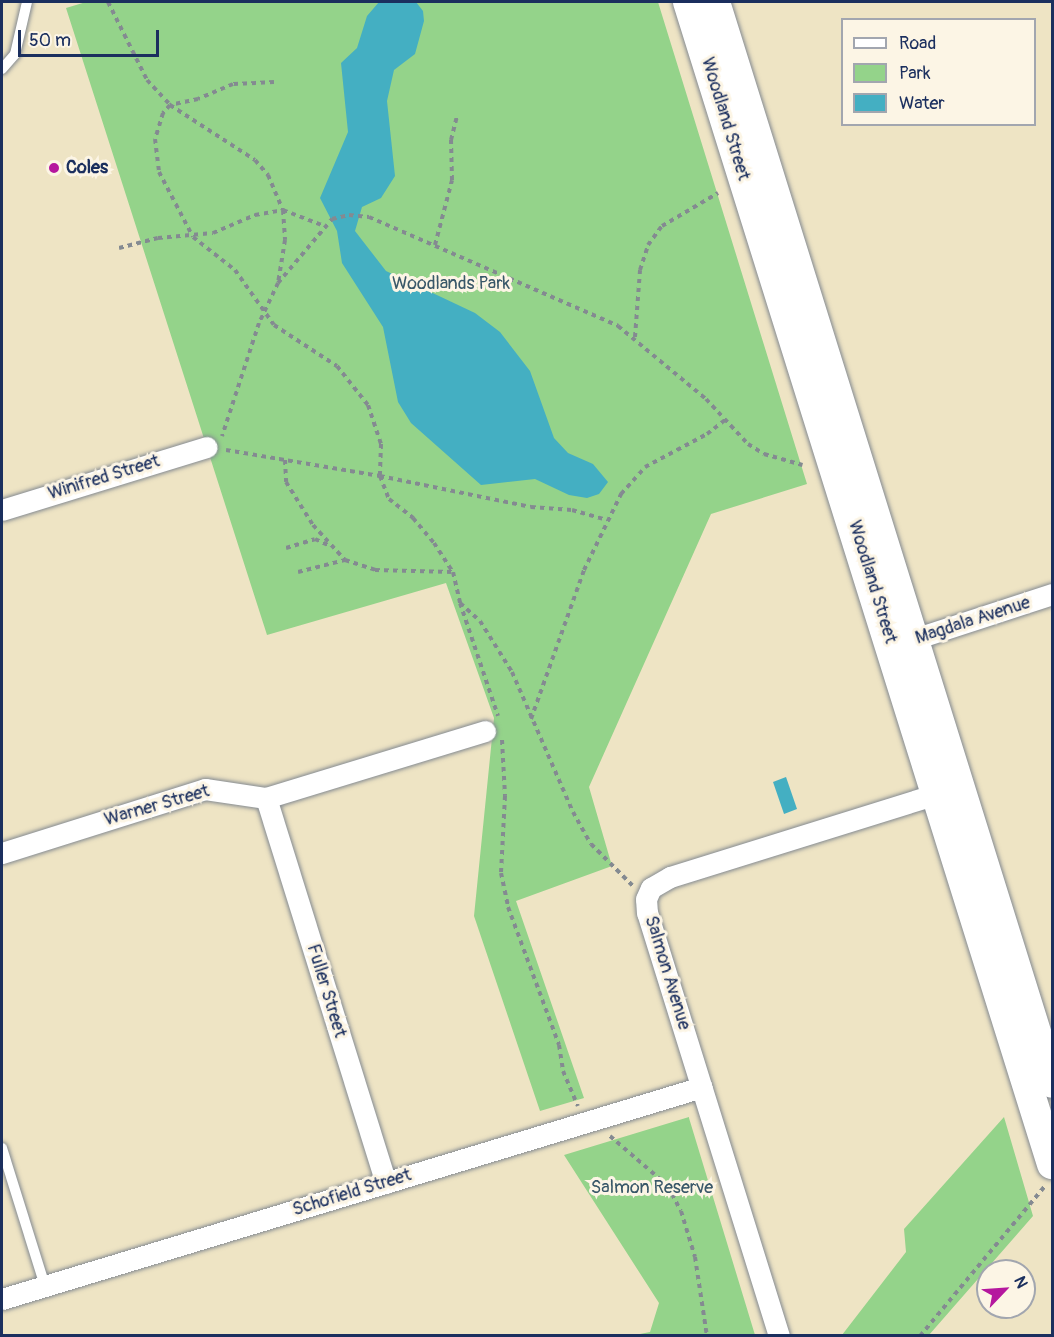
<!DOCTYPE html>
<style>
body{margin:0}
#map{position:relative;width:1054px;height:1337px;overflow:hidden;background:#eee4c4;font-family:Pangolin,sans-serif}
div>[style]{position:absolute}
.green>*{inset:0;background:#94d38a}
.water>*{inset:0;background:#44afc2}
.path>*{height:4px;margin-top:-2px;transform-origin:0;background:repeating-linear-gradient(90deg,#848a91 0 4.5px,transparent 0 9px)}
.roads{filter:drop-shadow(0 0 2px #848a91) drop-shadow(0 0 2px #848a91)}
.lane>*{height:10px;margin:-5px;padding:0 5px;transform-origin:5px;border-radius:5px;background:#fff}
.street>*{height:21px;margin:-10.5px;padding:0 10.5px;transform-origin:10.5px;border-radius:10.5px;background:#fff}
.secondary>*{height:30px;margin:-15px;padding:0 15px;transform-origin:15px;border-radius:15px;background:#fff}
.dots>*{width:16px;height:16px;translate:-50% -50%;box-sizing:border-box;border:3px solid #fcf5e5;border-radius:50%}
span{translate:-50% -50%;white-space:nowrap;text-align:center;line-height:1.15;-webkit-text-stroke:6px #fcf5e5;paint-order:stroke}
.street-label{font-size:18px;color:#1b2f5e}
.poi-label{font-size:18px;color:#1b2f5e;font-weight:700}
.left{translate:0 -50%;text-align:left}
.park-label{font-size:18px;color:#395869}
.frame{position:absolute;inset:0;border:3px solid #1b2f5e;pointer-events:none}
.legend{position:absolute;left:841px;top:18px;width:195px;height:108px;box-sizing:border-box;background:#fcf5e5;border:2px solid #a2a6af;margin:0;padding:8px 10px;list-style:none;font-size:18px;color:#1b2f5e}
.legend li{display:flex;align-items:center;gap:12px;height:30px}
.legend b{width:30px;border:2px solid #a2a6af}
.north{position:absolute;left:976px;top:1259px;width:60px;height:60px;box-sizing:border-box;background:#fcf5e5;border:2px solid #a2a6af;border-radius:50%;rotate:65deg;font-size:16px;font-weight:700;line-height:24px;text-align:center;color:#1b2f5e}
.north::after{content:'';display:block;margin:auto;width:21px;height:27px;background:#b5179e;clip-path:polygon(50% 0,100% 100%,50% 72%,0 100%)}
.scale{position:absolute;left:18px;top:30px;width:141px;height:27px;box-sizing:border-box;border:3px solid #1b2f5e;border-top:0;padding-left:8px;font-size:18px;line-height:21px;white-space:nowrap;color:#1b2f5e;-webkit-text-stroke:4px #fcf5e5;paint-order:stroke}
</style>
<div id="map">
<div class="green">
<div style="clip-path:polygon(86px 2px,658px 2px,807px 484px,711px 514px,589px 787px,612px 866px,516px 901px,584px 1098px,540px 1111px,474px 916px,494px 718px,446px 583px,267px 635px,66px 8px)"></div>
<div style="clip-path:polygon(689px 1117px,689px 1118px,755px 1335px,635px 1335px,650px 1332px,659px 1303px,564px 1155px)"></div>
<div style="clip-path:polygon(1004px 1117px,1033px 1216px,929px 1335px,842px 1335px,906px 1252px,904px 1229px)"></div>
</div>
<div class="water">
<div style="clip-path:polygon(379px 2px,416px 2px,423px 11px,424px 21px,415px 54px,394px 70px,387px 101px,395px 176px,381px 198px,362px 207px,355px 231px,386px 271px,475px 313px,500px 332px,530px 371px,554px 438px,568px 453px,593px 464px,608px 482px,599px 494px,587px 498px,569px 495px,535px 479px,481px 485px,411px 423px,398px 402px,383px 327px,342px 263px,337px 231px,320px 198px,348px 132px,341px 63px,357px 48px,367px 16px)"></div>
<div style="clip-path:polygon(786px 777px,797px 809px,784px 814px,773px 782px)"></div>
</div>
<div class="path">
<div style="left:108px;top:2px;width:87px;rotate:63.4deg"></div>
<div style="left:147px;top:80px;width:34px;rotate:47deg"></div>
<div style="left:170px;top:105px;width:101px;rotate:32.9deg"></div>
<div style="left:255px;top:160px;width:20px;rotate:49deg"></div>
<div style="left:268px;top:175px;width:38px;rotate:67deg"></div>
<div style="left:283px;top:210px;width:30px;rotate:86deg"></div>
<div style="left:285px;top:240px;width:44px;rotate:99.2deg"></div>
<div style="left:278px;top:283px;width:44px;rotate:115.4deg"></div>
<div style="left:259px;top:323px;width:119px;rotate:108.1deg"></div>
<div style="left:274px;top:82px;width:41px;rotate:177.2deg"></div>
<div style="left:233px;top:84px;width:38px;rotate:157deg"></div>
<div style="left:198px;top:99px;width:29px;rotate:168deg"></div>
<div style="left:170px;top:105px;width:11px;rotate:131deg"></div>
<div style="left:163px;top:113px;width:27px;rotate:107deg"></div>
<div style="left:155px;top:139px;width:33px;rotate:83deg"></div>
<div style="left:159px;top:172px;width:73px;rotate:62.4deg"></div>
<div style="left:193px;top:237px;width:53px;rotate:38.2deg"></div>
<div style="left:235px;top:270px;width:67px;rotate:54.7deg"></div>
<div style="left:274px;top:325px;width:75px;rotate:33.1deg"></div>
<div style="left:337px;top:366px;width:50px;rotate:51.5deg"></div>
<div style="left:368px;top:405px;width:41px;rotate:71.6deg"></div>
<div style="left:381px;top:444px;width:32px;rotate:92deg"></div>
<div style="left:380px;top:476px;width:154px;rotate:11.6deg"></div>
<div style="left:531px;top:507px;width:41px;rotate:4.2deg"></div>
<div style="left:572px;top:510px;width:36px;rotate:16deg"></div>
<div style="left:435px;top:245px;width:67px;rotate:-75.3deg"></div>
<div style="left:452px;top:180px;width:40px;rotate:-91.4deg"></div>
<div style="left:451px;top:140px;width:25px;rotate:-76deg"></div>
<div style="left:119px;top:248px;width:40px;rotate:-14.4deg"></div>
<div style="left:158px;top:238px;width:55px;rotate:-5.2deg"></div>
<div style="left:213px;top:233px;width:46px;rotate:-23.2deg"></div>
<div style="left:255px;top:215px;width:28px;rotate:-10deg"></div>
<div style="left:283px;top:210px;width:44px;rotate:21.3deg"></div>
<div style="left:278px;top:283px;width:84px;rotate:-49.8deg"></div>
<div style="left:332px;top:219px;width:17px;rotate:-13deg"></div>
<div style="left:349px;top:215px;width:20px;rotate:6deg"></div>
<div style="left:369px;top:217px;width:272px;rotate:23.6deg"></div>
<div style="left:618px;top:326px;width:114px;rotate:39.7deg"></div>
<div style="left:706px;top:399px;width:62px;rotate:47deg"></div>
<div style="left:748px;top:444px;width:19px;rotate:32deg"></div>
<div style="left:764px;top:454px;width:40px;rotate:16deg"></div>
<div style="left:635px;top:337px;width:67px;rotate:-85.7deg"></div>
<div style="left:640px;top:270px;width:26px;rotate:-72deg"></div>
<div style="left:648px;top:245px;width:24px;rotate:-54deg"></div>
<div style="left:662px;top:226px;width:65px;rotate:-30.5deg"></div>
<div style="left:226px;top:450px;width:156px;rotate:9.6deg"></div>
<div style="left:380px;top:476px;width:25px;rotate:69deg"></div>
<div style="left:389px;top:499px;width:31px;rotate:38deg"></div>
<div style="left:413px;top:518px;width:33px;rotate:50deg"></div>
<div style="left:434px;top:543px;width:35px;rotate:57deg"></div>
<div style="left:453px;top:572px;width:32px;rotate:77deg"></div>
<div style="left:460px;top:603px;width:27px;rotate:42deg"></div>
<div style="left:480px;top:621px;width:60px;rotate:57.9deg"></div>
<div style="left:512px;top:672px;width:153px;rotate:66.5deg"></div>
<div style="left:573px;top:812px;width:37px;rotate:61deg"></div>
<div style="left:591px;top:844px;width:59px;rotate:45deg"></div>
<div style="left:285px;top:460px;width:22px;rotate:87deg"></div>
<div style="left:286px;top:482px;width:51px;rotate:57.9deg"></div>
<div style="left:313px;top:525px;width:47px;rotate:47.6deg"></div>
<div style="left:286px;top:548px;width:30px;rotate:-17deg"></div>
<div style="left:315px;top:539px;width:14px;rotate:25deg"></div>
<div style="left:298px;top:572px;width:49px;rotate:-14.3deg"></div>
<div style="left:345px;top:560px;width:32px;rotate:18deg"></div>
<div style="left:375px;top:570px;width:78px;rotate:1.5deg"></div>
<div style="left:460px;top:603px;width:119px;rotate:71.4deg"></div>
<div style="left:531px;top:719px;width:158px;rotate:-70.4deg"></div>
<div style="left:584px;top:570px;width:85px;rotate:-64deg"></div>
<div style="left:621px;top:494px;width:36px;rotate:-48deg"></div>
<div style="left:645px;top:467px;width:70px;rotate:-28deg"></div>
<div style="left:707px;top:434px;width:24px;rotate:-38deg"></div>
<div style="left:502px;top:740px;width:56px;rotate:86.9deg"></div>
<div style="left:505px;top:796px;width:77px;rotate:93deg"></div>
<div style="left:501px;top:873px;width:35px;rotate:78deg"></div>
<div style="left:508px;top:907px;width:147px;rotate:69.7deg"></div>
<div style="left:559px;top:1045px;width:26px;rotate:81deg"></div>
<div style="left:563px;top:1071px;width:38px;rotate:67deg"></div>
<div style="left:610px;top:1136px;width:77px;rotate:40.8deg"></div>
<div style="left:668px;top:1186px;width:28px;rotate:63deg"></div>
<div style="left:681px;top:1211px;width:48px;rotate:73.1deg"></div>
<div style="left:695px;top:1257px;width:80px;rotate:81.4deg"></div>
<div style="left:920px;top:1336px;width:197px;rotate:-50.2deg"></div>
</div>
<div class="roads">
<div class="lane">
<div style="left:2px;top:69px;width:20px;rotate:-49deg"></div>
<div style="left:15px;top:54px;width:53px;rotate:-77deg"></div>
<div style="left:2px;top:1148px;width:145px;rotate:72.7deg"></div>
</div>
<div class="street">
<div style="left:2px;top:510px;width:214px;rotate:-17.1deg"></div>
<div style="left:902px;top:643px;width:158px;rotate:-18.1deg"></div>
<div style="left:266px;top:798px;width:403px;rotate:72.7deg"></div>
<div style="left:2px;top:853px;width:213px;rotate:-17.5deg"></div>
<div style="left:205px;top:789px;width:62px;rotate:8.4deg"></div>
<div style="left:266px;top:798px;width:229px;rotate:-17deg"></div>
<div style="left:2px;top:1299px;width:731px;rotate:-16.85deg"></div>
<div style="left:779px;top:1336px;width:443px;rotate:-107.3deg"></div>
<div style="left:647px;top:913px;width:14px;rotate:-94deg"></div>
<div style="left:646px;top:899px;width:12px;rotate:-66deg"></div>
<div style="left:651px;top:888px;width:22px;rotate:-30deg"></div>
<div style="left:670px;top:877px;width:292px;rotate:-17.3deg"></div>
</div>
<div class="secondary">
<div style="left:688px;top:2px;width:1218px;rotate:72.61deg"></div>
<div style="left:715px;top:2px;width:1132px;rotate:72.69deg"></div>
</div>
</div>
<div class="dots">
<div style="left:54px;top:168px;background:#b5179e"></div>
</div>
<div class="street-label">
<span style="left:725px;top:119px;rotate:73deg">Woodland Street</span>
<span style="left:104px;top:478px;rotate:-17deg">Winifred Street</span>
<span style="left:872px;top:582px;rotate:73deg">Woodland Street</span>
<span style="left:973px;top:621px;rotate:-18deg">Magdala Avenue</span>
<span style="left:157px;top:806px;rotate:-16deg">Warner Street</span>
<span style="left:667px;top:973px;rotate:73deg">Salmon Avenue</span>
<span style="left:326px;top:991px;rotate:73deg">Fuller Street</span>
<span style="left:352px;top:1193px;rotate:-17deg">Schofield Street</span>
</div>
<div class="poi-label">
<span class="left" style="left:66px;top:168px">Coles</span>
</div>
<div class="park-label">
<span style="left:451px;top:284px">Woodlands Park</span>
<span style="left:652px;top:1188px">Salmon Reserve</span>
</div>
<div class="frame"></div>
<ul class="legend">
<li><b style="height:8px;background:#fff"></b>Road</li>
<li><b style="height:16px;background:#94d38a"></b>Park</li>
<li><b style="height:16px;background:#44afc2"></b>Water</li>
</ul>
<div class="north">N</div>
<div class="scale">50 m</div>
</div>
